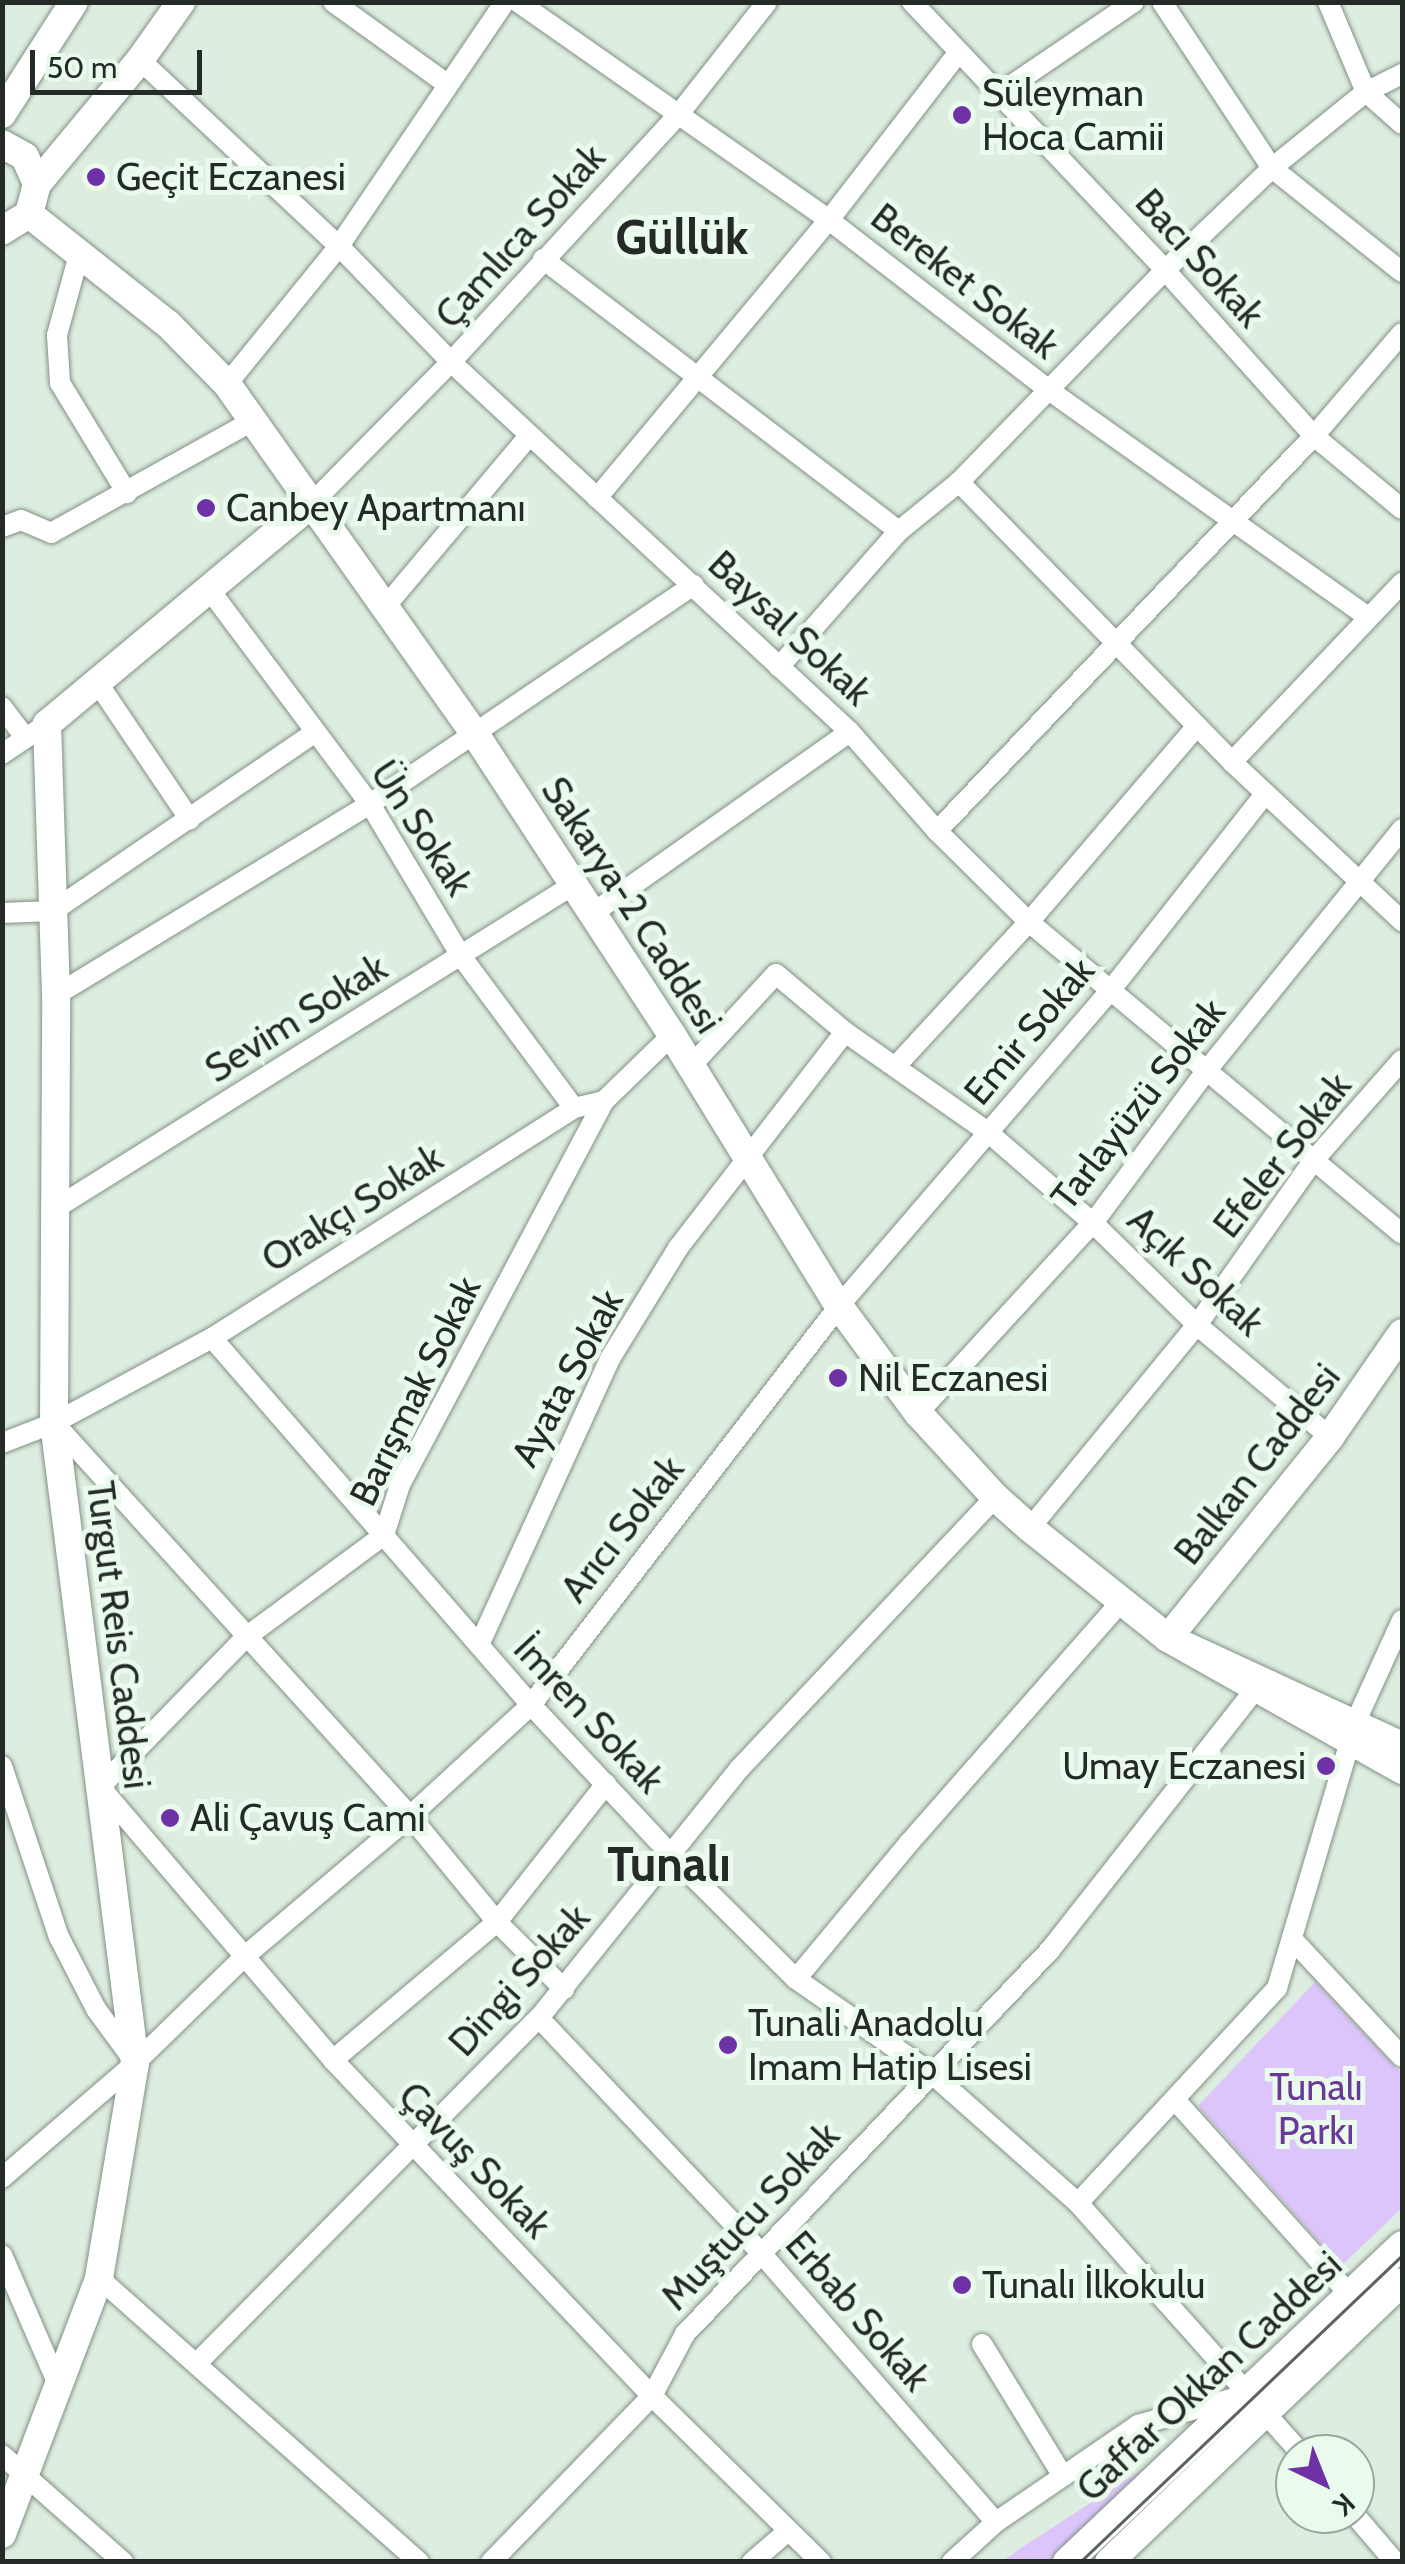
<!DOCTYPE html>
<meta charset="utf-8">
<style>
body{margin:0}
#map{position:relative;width:1405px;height:2564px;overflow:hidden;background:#ddeddf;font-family:Cabin,sans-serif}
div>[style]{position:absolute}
.green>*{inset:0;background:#dcc5fa}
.roads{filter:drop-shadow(0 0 2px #819083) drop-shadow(0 0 2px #819083)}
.street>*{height:20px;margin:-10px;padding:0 10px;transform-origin:10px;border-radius:10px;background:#fff}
.secondary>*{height:28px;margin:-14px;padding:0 14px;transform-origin:14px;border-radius:14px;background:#fff}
.tram>*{height:2.5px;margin:-1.25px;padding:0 1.25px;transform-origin:1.25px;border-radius:1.25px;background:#5b645c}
.dots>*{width:28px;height:28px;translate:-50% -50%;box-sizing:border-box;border:5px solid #eafaed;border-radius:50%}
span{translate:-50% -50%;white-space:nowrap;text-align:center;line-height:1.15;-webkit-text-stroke:10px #eafaed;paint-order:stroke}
.poi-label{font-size:38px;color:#242a25}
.left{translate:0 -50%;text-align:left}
.right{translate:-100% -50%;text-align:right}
.street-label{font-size:38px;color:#242a25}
.park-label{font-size:38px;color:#693898}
.district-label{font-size:48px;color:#242a25;font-weight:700}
.frame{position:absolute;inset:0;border:5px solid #242a25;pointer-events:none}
.north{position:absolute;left:1275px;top:2434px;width:100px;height:100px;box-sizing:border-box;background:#eafaed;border:2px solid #9ba79d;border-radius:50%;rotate:137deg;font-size:28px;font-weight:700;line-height:40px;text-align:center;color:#242a25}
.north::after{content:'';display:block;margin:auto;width:35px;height:45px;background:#6f31a6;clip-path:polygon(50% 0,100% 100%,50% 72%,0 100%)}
.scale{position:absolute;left:30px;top:50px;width:172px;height:45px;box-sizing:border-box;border:5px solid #242a25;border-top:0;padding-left:12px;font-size:30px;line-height:35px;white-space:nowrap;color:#242a25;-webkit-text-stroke:8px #eafaed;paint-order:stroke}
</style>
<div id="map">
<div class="green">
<div style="clip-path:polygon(1315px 1982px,1402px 2074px,1402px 2208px,1341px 2266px,1198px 2106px)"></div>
<div style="clip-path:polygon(1160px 2458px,1048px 2561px,1001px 2562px,1024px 2546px)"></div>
</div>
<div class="roads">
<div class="street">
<div style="left:333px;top:2px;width:140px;rotate:35.7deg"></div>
<div style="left:518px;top:2px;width:380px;rotate:35deg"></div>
<div style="left:829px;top:220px;width:279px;rotate:37.7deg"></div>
<div style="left:1050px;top:391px;width:389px;rotate:35.4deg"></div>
<div style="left:912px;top:2px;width:369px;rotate:46.6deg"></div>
<div style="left:1165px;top:270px;width:223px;rotate:48.1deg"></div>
<div style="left:1314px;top:436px;width:114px;rotate:39.7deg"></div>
<div style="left:1162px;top:2px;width:199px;rotate:56.5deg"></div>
<div style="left:1272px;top:168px;width:166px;rotate:38.7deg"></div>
<div style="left:1328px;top:2px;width:98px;rotate:67.1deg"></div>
<div style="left:1366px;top:92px;width:48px;rotate:41.6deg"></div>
<div style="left:140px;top:60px;width:272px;rotate:43.1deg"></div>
<div style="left:339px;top:246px;width:161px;rotate:46deg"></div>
<div style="left:451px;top:362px;width:544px;rotate:42.84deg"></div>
<div style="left:850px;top:732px;width:132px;rotate:48.7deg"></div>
<div style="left:937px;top:831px;width:129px;rotate:44.7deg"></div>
<div style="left:1029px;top:922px;width:486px;rotate:39.9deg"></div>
<div style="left:1000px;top:93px;width:162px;rotate:-34.2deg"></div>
<div style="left:80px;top:251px;width:87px;rotate:105.3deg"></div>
<div style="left:57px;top:335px;width:48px;rotate:86.4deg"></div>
<div style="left:60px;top:383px;width:129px;rotate:58.7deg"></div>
<div style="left:543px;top:259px;width:448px;rotate:37.4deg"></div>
<div style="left:227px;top:384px;width:178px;rotate:-50.9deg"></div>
<div style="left:339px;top:246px;width:295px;rotate:-55.8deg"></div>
<div style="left:959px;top:482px;width:391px;rotate:45.7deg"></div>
<div style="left:1232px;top:762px;width:233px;rotate:43.1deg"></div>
<div style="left:597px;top:498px;width:362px;rotate:-50.2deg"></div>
<div style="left:829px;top:220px;width:212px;rotate:-52.3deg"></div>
<div style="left:310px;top:505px;width:201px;rotate:-45.4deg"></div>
<div style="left:451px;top:362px;width:337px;rotate:-47.4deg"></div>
<div style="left:679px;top:114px;width:142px;rotate:-51.8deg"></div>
<div style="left:2px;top:527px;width:20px;rotate:-20deg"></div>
<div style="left:21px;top:520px;width:33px;rotate:23deg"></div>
<div style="left:51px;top:533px;width:230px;rotate:-29.1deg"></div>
<div style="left:209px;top:589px;width:269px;rotate:53.2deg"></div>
<div style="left:370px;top:804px;width:177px;rotate:59.1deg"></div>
<div style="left:461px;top:956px;width:189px;rotate:53.4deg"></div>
<div style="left:385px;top:607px;width:224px;rotate:-49.9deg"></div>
<div style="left:779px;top:667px;width:181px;rotate:-48.6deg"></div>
<div style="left:899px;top:531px;width:77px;rotate:-39.2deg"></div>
<div style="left:959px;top:482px;width:296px;rotate:-45.8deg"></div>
<div style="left:1165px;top:270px;width:148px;rotate:-43.6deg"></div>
<div style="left:1272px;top:168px;width:121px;rotate:-39deg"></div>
<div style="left:1366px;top:92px;width:40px;rotate:-26.6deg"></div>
<div style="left:97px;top:682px;width:166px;rotate:56deg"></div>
<div style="left:2px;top:707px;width:38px;rotate:53deg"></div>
<div style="left:2px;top:754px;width:54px;rotate:-33.7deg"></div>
<div style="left:1232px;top:762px;width:247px;rotate:-46.5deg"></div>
<div style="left:937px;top:831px;width:546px;rotate:-46.34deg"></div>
<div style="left:1314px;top:436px;width:135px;rotate:-49.5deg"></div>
<div style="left:2px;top:913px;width:51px;rotate:-2.2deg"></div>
<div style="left:53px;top:911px;width:316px;rotate:-34.3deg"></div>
<div style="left:593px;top:913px;width:314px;rotate:-35.2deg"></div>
<div style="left:56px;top:995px;width:368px;rotate:-31.3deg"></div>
<div style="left:370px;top:804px;width:391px;rotate:-34.1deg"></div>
<div style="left:691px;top:1066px;width:125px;rotate:-47.3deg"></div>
<div style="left:776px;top:974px;width:90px;rotate:40deg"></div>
<div style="left:845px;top:1032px;width:176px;rotate:35deg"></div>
<div style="left:989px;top:1133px;width:138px;rotate:40.9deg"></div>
<div style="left:1093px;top:1223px;width:146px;rotate:44.4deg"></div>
<div style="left:1197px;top:1325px;width:174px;rotate:40.1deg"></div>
<div style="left:895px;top:1067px;width:197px;rotate:-47.3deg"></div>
<div style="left:1029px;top:922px;width:258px;rotate:-49.4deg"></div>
<div style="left:604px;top:1101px;width:435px;rotate:118deg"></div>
<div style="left:400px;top:1485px;width:52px;rotate:107.7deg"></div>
<div style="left:384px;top:1535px;width:173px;rotate:143.5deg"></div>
<div style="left:245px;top:1638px;width:208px;rotate:134.2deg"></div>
<div style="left:100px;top:1787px;width:359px;rotate:49.5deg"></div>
<div style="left:333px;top:2060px;width:463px;rotate:46.5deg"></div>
<div style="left:652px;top:2396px;width:237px;rotate:44.5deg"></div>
<div style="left:56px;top:1208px;width:610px;rotate:-32deg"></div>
<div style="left:212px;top:1338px;width:486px;rotate:49deg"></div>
<div style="left:531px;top:1705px;width:208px;rotate:46.9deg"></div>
<div style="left:673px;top:1857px;width:173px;rotate:44.8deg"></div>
<div style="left:796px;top:1979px;width:165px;rotate:34.8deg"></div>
<div style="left:931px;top:2073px;width:196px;rotate:41.5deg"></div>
<div style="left:1078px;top:2203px;width:336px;rotate:48.3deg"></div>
<div style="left:918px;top:1413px;width:258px;rotate:-47.4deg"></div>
<div style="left:1093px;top:1223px;width:191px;rotate:-53.3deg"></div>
<div style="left:1207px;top:1070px;width:310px;rotate:-51deg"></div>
<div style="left:54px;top:1423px;width:530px;rotate:47.83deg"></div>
<div style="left:410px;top:1816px;width:137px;rotate:50.6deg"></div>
<div style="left:497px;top:1922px;width:95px;rotate:45deg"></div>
<div style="left:2px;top:1443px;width:56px;rotate:-21deg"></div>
<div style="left:54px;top:1423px;width:179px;rotate:-28.3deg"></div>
<div style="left:212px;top:1338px;width:429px;rotate:-32.4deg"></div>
<div style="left:574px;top:1108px;width:31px;rotate:-13deg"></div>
<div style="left:604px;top:1101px;width:95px;rotate:-44.1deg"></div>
<div style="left:1030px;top:1528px;width:263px;rotate:-50.6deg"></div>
<div style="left:1197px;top:1325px;width:202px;rotate:-54.7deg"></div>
<div style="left:1314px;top:1160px;width:133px;rotate:-48.7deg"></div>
<div style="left:479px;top:1645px;width:317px;rotate:-65.4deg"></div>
<div style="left:611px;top:1357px;width:128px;rotate:-58.4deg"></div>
<div style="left:678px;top:1248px;width:273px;rotate:-52.3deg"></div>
<div style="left:2px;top:1766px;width:180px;rotate:71.6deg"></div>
<div style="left:59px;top:1937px;width:81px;rotate:62.8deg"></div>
<div style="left:96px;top:2009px;width:64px;rotate:53.8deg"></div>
<div style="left:1292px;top:1939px;width:161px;rotate:47deg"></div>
<div style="left:796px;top:1979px;width:177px;rotate:-50.3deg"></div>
<div style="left:909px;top:1843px;width:321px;rotate:-48.7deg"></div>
<div style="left:539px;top:2018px;width:323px;rotate:46.6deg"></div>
<div style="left:761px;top:2253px;width:357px;rotate:48.9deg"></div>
<div style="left:333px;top:2060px;width:214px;rotate:-40.1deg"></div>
<div style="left:497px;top:1922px;width:176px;rotate:-51.7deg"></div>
<div style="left:1176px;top:2101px;width:261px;rotate:48.1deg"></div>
<div style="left:2px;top:2178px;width:176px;rotate:-40.8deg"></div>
<div style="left:135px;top:2063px;width:152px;rotate:-44.2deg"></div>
<div style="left:244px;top:1957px;width:218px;rotate:-40.3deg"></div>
<div style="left:410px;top:1816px;width:164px;rotate:-42.5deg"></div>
<div style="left:531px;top:1705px;width:504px;rotate:-52.33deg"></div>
<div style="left:839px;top:1306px;width:416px;rotate:-49.3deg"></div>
<div style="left:1110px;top:991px;width:251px;rotate:-51.8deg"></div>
<div style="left:1078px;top:2203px;width:293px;rotate:-47.2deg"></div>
<div style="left:1277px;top:1988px;width:278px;rotate:-73.5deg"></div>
<div style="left:1356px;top:1721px;width:111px;rotate:-65.5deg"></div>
<div style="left:2px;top:2255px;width:144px;rotate:66.6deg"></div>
<div style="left:99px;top:2278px;width:428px;rotate:41.6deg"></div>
<div style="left:982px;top:2344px;width:155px;rotate:58.5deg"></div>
<div style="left:198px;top:2362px;width:484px;rotate:-45.3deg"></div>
<div style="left:539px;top:2018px;width:319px;rotate:-51.2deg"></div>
<div style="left:739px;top:1769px;width:374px;rotate:-46.7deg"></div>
<div style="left:2px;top:2455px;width:162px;rotate:41.5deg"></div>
<div style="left:1354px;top:2514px;width:63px;rotate:49.5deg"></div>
<div style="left:491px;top:2562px;width:231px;rotate:-45.9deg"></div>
<div style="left:652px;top:2396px;width:70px;rotate:-62deg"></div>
<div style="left:685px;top:2334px;width:530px;rotate:-46.45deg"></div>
<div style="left:1050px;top:1950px;width:333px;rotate:-51.8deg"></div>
<div style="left:752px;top:2562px;width:48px;rotate:-40.7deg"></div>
<div style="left:952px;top:2562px;width:59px;rotate:-42.3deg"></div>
<div style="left:996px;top:2522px;width:172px;rotate:-34.3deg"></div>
<div style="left:1138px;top:2425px;width:107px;rotate:-15.7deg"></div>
</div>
<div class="secondary">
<div style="left:2px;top:114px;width:133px;rotate:-57.3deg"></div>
<div style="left:2px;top:144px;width:26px;rotate:29deg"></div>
<div style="left:25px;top:157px;width:30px;rotate:66deg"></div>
<div style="left:37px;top:184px;width:31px;rotate:105deg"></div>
<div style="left:29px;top:214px;width:32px;rotate:148deg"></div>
<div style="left:37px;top:184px;width:161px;rotate:-50.3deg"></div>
<div style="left:140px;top:60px;width:71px;rotate:-54.7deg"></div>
<div style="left:29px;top:214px;width:177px;rotate:38.4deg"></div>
<div style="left:168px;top:324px;width:84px;rotate:45.5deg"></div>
<div style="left:227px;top:384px;width:429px;rotate:54.7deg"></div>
<div style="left:475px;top:734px;width:360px;rotate:56.8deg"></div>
<div style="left:672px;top:1035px;width:318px;rotate:58.4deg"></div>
<div style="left:839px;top:1306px;width:133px;rotate:53.6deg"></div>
<div style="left:918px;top:1413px;width:114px;rotate:47.5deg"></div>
<div style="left:995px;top:1497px;width:47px;rotate:41.5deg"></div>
<div style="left:1030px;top:1528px;width:176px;rotate:38.6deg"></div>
<div style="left:1168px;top:1638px;width:258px;rotate:-51.1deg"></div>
<div style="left:1330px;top:1437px;width:126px;rotate:-55.3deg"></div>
<div style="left:1402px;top:1746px;width:258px;rotate:-155.2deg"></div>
<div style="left:1168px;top:1638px;width:269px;rotate:29.4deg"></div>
<div style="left:2px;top:2534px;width:274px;rotate:-69.2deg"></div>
<div style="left:99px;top:2278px;width:218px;rotate:-80.5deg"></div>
<div style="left:135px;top:2063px;width:645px;rotate:-97.21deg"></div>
<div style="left:54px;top:1423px;width:428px;rotate:-89.7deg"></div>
<div style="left:56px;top:995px;width:271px;rotate:-91.9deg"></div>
<div style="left:47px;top:724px;width:342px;rotate:-39.8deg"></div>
<div style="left:1067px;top:2562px;width:461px;rotate:-43.4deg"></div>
<div style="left:1109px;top:2562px;width:405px;rotate:-43.7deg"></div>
</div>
</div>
<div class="tram">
<div style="left:1080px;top:2562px;width:445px;rotate:-43.6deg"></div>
</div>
<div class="dots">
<div style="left:962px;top:115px;background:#6f31a6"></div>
<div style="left:96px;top:177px;background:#6f31a6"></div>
<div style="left:206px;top:508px;background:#6f31a6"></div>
<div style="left:838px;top:1378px;background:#6f31a6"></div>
<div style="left:1326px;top:1766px;background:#6f31a6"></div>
<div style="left:170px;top:1818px;background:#6f31a6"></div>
<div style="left:728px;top:2045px;background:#6f31a6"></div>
<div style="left:962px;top:2285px;background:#6f31a6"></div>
</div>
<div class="poi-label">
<span class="left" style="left:982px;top:115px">Süleyman<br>Hoca Camii</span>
<span class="left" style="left:116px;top:177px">Geçit Eczanesi</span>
<span class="left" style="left:226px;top:508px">Canbey Apartmanı</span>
<span class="left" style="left:858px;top:1378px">Nil Eczanesi</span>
<span class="right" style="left:1306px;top:1766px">Umay Eczanesi</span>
<span class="left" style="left:190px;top:1818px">Ali Çavuş Cami</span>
<span class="left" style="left:748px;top:2045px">Tunali Anadolu<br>Imam Hatip Lisesi</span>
<span class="left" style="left:982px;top:2285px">Tunalı İlkokulu</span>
</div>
<div class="street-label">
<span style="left:520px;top:236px;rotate:-48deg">Çamlıca Sokak</span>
<span style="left:1200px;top:258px;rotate:48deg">Bacı Sokak</span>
<span style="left:965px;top:281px;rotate:38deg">Bereket Sokak</span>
<span style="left:790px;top:628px;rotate:43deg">Baysal Sokak</span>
<span style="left:422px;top:828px;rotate:57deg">Ün Sokak</span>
<span style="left:632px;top:905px;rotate:57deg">Sakarya-2 Caddesi</span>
<span style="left:296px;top:1018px;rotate:-32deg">Sevim Sokak</span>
<span style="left:1029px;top:1031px;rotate:-50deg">Emir Sokak</span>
<span style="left:1138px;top:1104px;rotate:-52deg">Tarlayüzü Sokak</span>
<span style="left:1282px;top:1155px;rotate:-52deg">Efeler Sokak</span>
<span style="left:352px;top:1208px;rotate:-32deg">Orakçı Sokak</span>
<span style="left:1196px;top:1271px;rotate:43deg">Açık Sokak</span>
<span style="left:567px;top:1378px;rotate:-62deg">Ayata Sokak</span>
<span style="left:415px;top:1391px;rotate:-64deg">Barışmak Sokak</span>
<span style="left:1257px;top:1464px;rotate:-52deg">Balkan Caddesi</span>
<span style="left:622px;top:1529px;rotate:-52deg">Arıcı Sokak</span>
<span style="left:119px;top:1635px;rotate:83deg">Turgut Reis Caddesi</span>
<span style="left:589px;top:1714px;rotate:47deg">İmren Sokak</span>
<span style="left:519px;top:1980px;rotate:-48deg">Dingi Sokak</span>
<span style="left:475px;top:2160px;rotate:46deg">Çavuş Sokak</span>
<span style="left:750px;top:2216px;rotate:-47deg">Muştucu Sokak</span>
<span style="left:858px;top:2311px;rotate:49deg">Erbab Sokak</span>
<span style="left:1209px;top:2376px;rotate:-43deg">Gaffar Okkan Caddesi</span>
</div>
<div class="park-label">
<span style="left:1316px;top:2109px">Tunalı<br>Parkı</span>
</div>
<div class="district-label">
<span style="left:682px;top:238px">Güllük</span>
<span style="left:669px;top:1865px">Tunalı</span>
</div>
<div class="frame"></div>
<div class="north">K</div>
<div class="scale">50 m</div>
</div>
